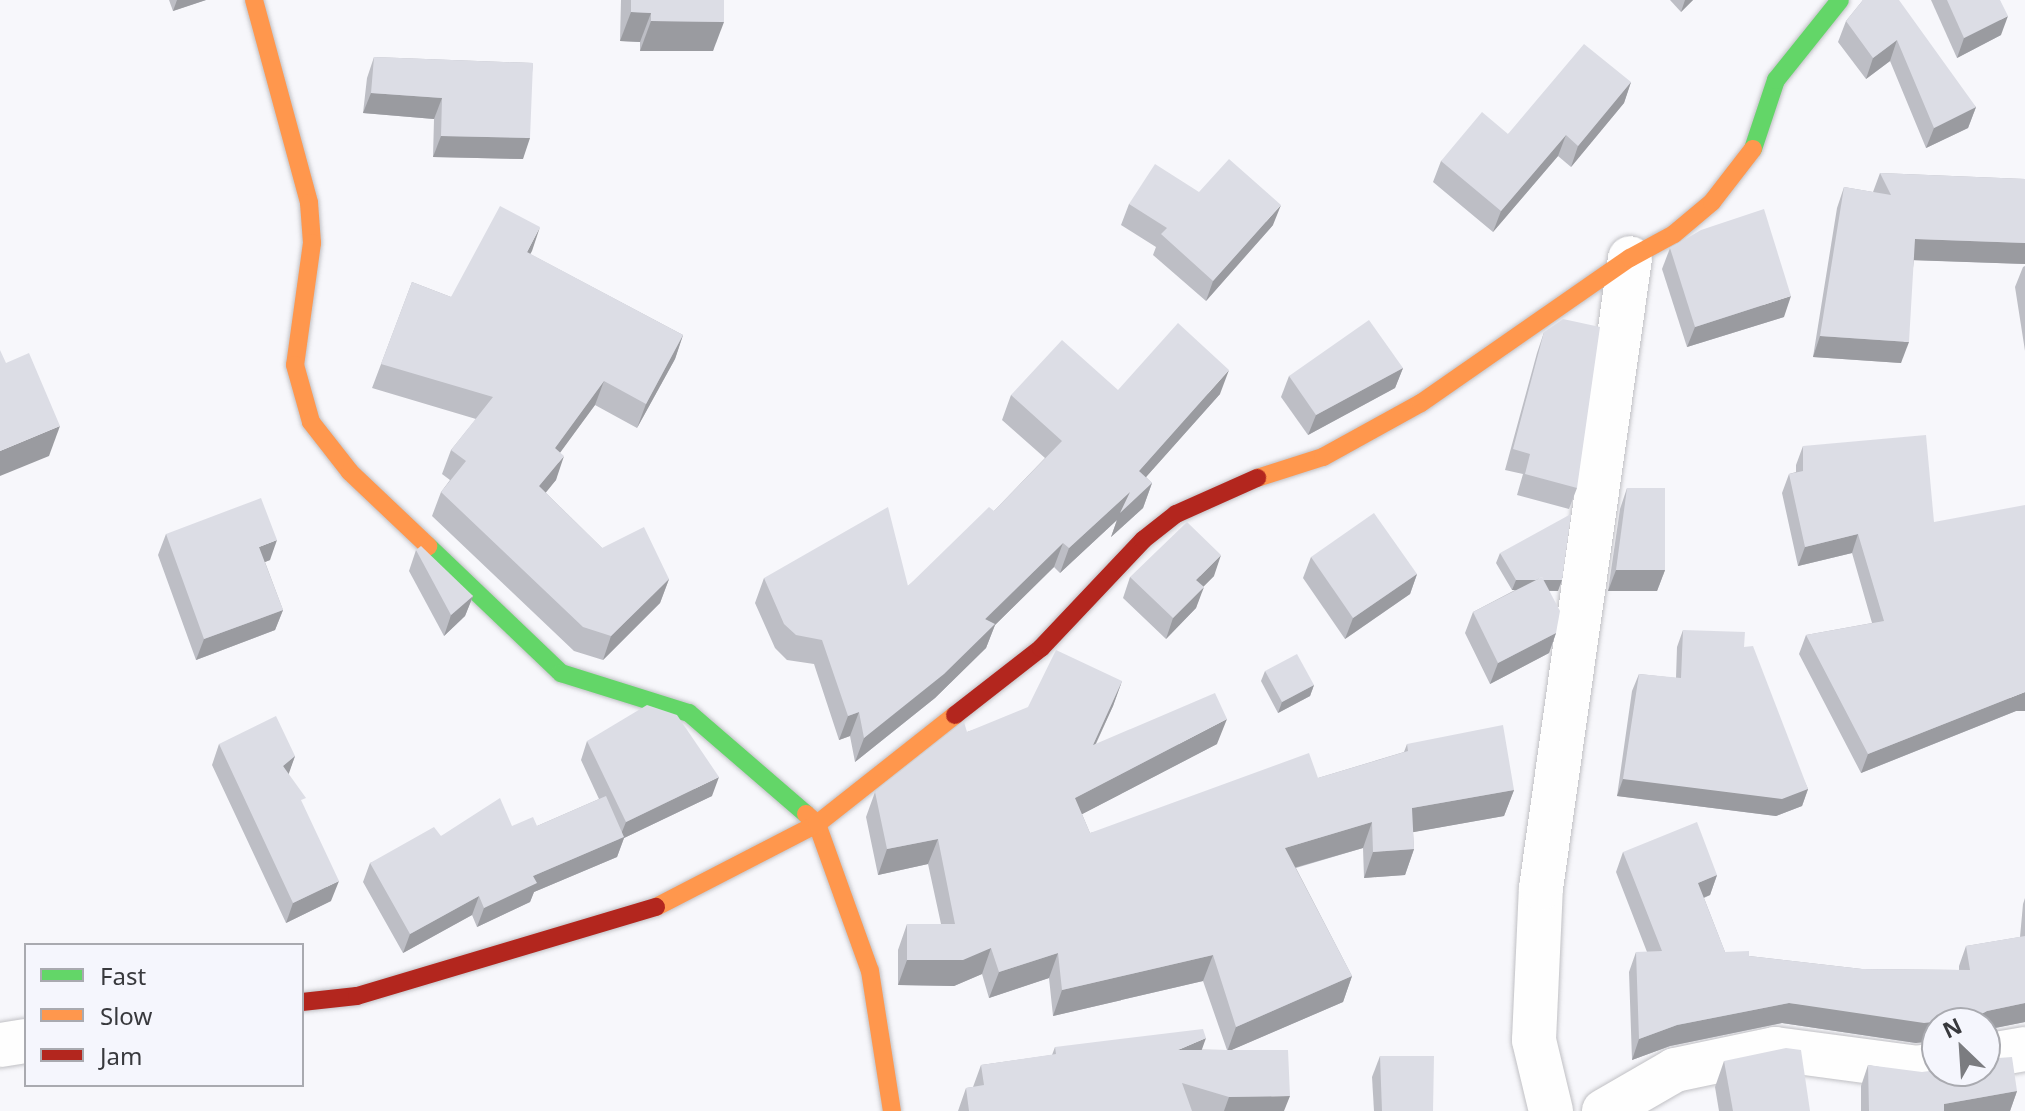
<!DOCTYPE html>
<style>
body{margin:0}
#map{position:relative;width:2025px;height:1111px;overflow:hidden;background:#f7f7fb;font-family:"Noto Sans",sans-serif}
div>[style]{position:absolute}
.roads{filter:drop-shadow(0 0 2px #c0c0c4) drop-shadow(0 0 2px #c0c0c4)}
.street>*{height:44px;margin:-22px;padding:0 22px;transform-origin:22px;border-radius:22px;background:#fefefe}
.fast>*{height:18px;margin:-9px;padding:0 9px;transform-origin:9px;border-radius:9px;background:#63d668}
.slow>*{height:18px;margin:-9px;padding:0 9px;transform-origin:9px;border-radius:9px;background:#ff974d}
.jam>*{height:18px;margin:-9px;padding:0 9px;transform-origin:9px;border-radius:9px;background:#b3261e}
.wall>*{inset:0;background:#bdbec5}
.shaded-wall>*{inset:0;background:#9a9ba0}
.building>*{inset:0;background:#dcdde5}
span{translate:-50% -50%;white-space:nowrap;text-align:center;line-height:1.15;-webkit-text-stroke:8px #f5f6fd;paint-order:stroke}
.legend{position:absolute;left:24px;top:943px;width:280px;height:144px;box-sizing:border-box;background:#f5f6fd;border:2px solid #a9aab0;margin:0;padding:10px 14px;list-style:none;font-size:24px;color:#38393d}
.legend li{display:flex;align-items:center;gap:16px;height:40px}
.legend b{width:40px;border:2px solid #a9aab0}
.north{position:absolute;left:1921px;top:1007px;width:80px;height:80px;box-sizing:border-box;background:#f5f6fd;border:2px solid #a9aab0;border-radius:50%;rotate:335deg;font-size:22px;font-weight:700;line-height:32px;text-align:center;color:#38393d}
.north::after{content:'';display:block;margin:auto;width:28px;height:36px;background:#7b7c80;clip-path:polygon(50% 0,100% 100%,50% 72%,0 100%)}
</style>
<div id="map">
<div class="roads">
<div class="street">
<div style="left:0;top:1045px;width:26px;rotate:-9deg"></div>
<div style="left:1985px;top:1056px;width:41px;rotate:-9.9deg"></div>
<div style="left:1551px;top:1111px;width:73px;rotate:-103.5deg"></div>
<div style="left:1534px;top:1040px;width:152px;rotate:-87.4deg"></div>
<div style="left:1541px;top:888px;width:636px;rotate:-81.96deg"></div>
<div style="left:1604px;top:1111px;width:82px;rotate:-30deg"></div>
<div style="left:1675px;top:1070px;width:102px;rotate:-11.9deg"></div>
<div style="left:1775px;top:1049px;width:143px;rotate:7.6deg"></div>
<div style="left:1917px;top:1068px;width:20px;rotate:-11deg"></div>
</div>
<div class="fast">
<div style="left:1753px;top:149px;width:73px;rotate:-71.6deg"></div>
<div style="left:1776px;top:80px;width:102px;rotate:-51.3deg"></div>
<div style="left:428px;top:546px;width:184px;rotate:43.7deg"></div>
<div style="left:561px;top:673px;width:134px;rotate:17.4deg"></div>
<div style="left:689px;top:713px;width:155px;rotate:40.8deg"></div>
</div>
<div class="slow">
<div style="left:254px;top:0;width:210px;rotate:74.8deg"></div>
<div style="left:309px;top:203px;width:40px;rotate:85.7deg"></div>
<div style="left:312px;top:243px;width:123px;rotate:97.9deg"></div>
<div style="left:295px;top:365px;width:59px;rotate:74.3deg"></div>
<div style="left:311px;top:422px;width:63px;rotate:52deg"></div>
<div style="left:350px;top:472px;width:108px;rotate:43.5deg"></div>
<div style="left:1257px;top:478px;width:69px;rotate:-17.7deg"></div>
<div style="left:1323px;top:457px;width:112px;rotate:-28.9deg"></div>
<div style="left:1421px;top:403px;width:254px;rotate:-34.8deg"></div>
<div style="left:1630px;top:258px;width:50px;rotate:-28.6deg"></div>
<div style="left:1674px;top:234px;width:50px;rotate:-40.1deg"></div>
<div style="left:1712px;top:202px;width:67px;rotate:-52.3deg"></div>
<div style="left:806px;top:814px;width:15px;rotate:42deg"></div>
<div style="left:817px;top:824px;width:156px;rotate:70.2deg"></div>
<div style="left:870px;top:971px;width:142px;rotate:81.1deg"></div>
<div style="left:656px;top:907px;width:181px;rotate:-27.3deg"></div>
<div style="left:817px;top:824px;width:176px;rotate:-38.3deg"></div>
</div>
<div class="jam">
<div style="left:955px;top:715px;width:109px;rotate:-37.9deg"></div>
<div style="left:1041px;top:648px;width:149px;rotate:-46.6deg"></div>
<div style="left:1143px;top:540px;width:42px;rotate:-38.2deg"></div>
<div style="left:1176px;top:514px;width:89px;rotate:-24deg"></div>
<div style="left:302px;top:1002px;width:55px;rotate:-6.2deg"></div>
<div style="left:357px;top:996px;width:312px;rotate:-16.6deg"></div>
</div>
</div>
<div class="wall">
<div style="clip-path:polygon(169px 0,206px 0,173px 11px)"></div>
<div style="clip-path:polygon(621px 0,724px 0,713px 51px,640px 51px,640px 42px,620px 41px)"></div>
<div style="clip-path:polygon(1670px 0,1693px 0,1681px 12px)"></div>
<div style="clip-path:polygon(1863px 0,1976px 107px,1968px 128px,1926px 148px,1890px 61px,1866px 79px,1838px 42px,1846px 21px)"></div>
<div style="clip-path:polygon(1931px 0,2000px 0,2001px 35px,1957px 58px)"></div>
<div style="clip-path:polygon(374px 57px,533px 63px,523px 159px,433px 157px,434px 119px,363px 113px,367px 78px)"></div>
<div style="clip-path:polygon(1631px 82px,1624px 103px,1571px 167px,1558px 156px,1493px 232px,1433px 182px,1441px 161px,1508px 134px)"></div>
<div style="clip-path:polygon(1880px 173px,2025px 179px,2025px 264px,1914px 260px,1901px 363px,1813px 357px,1837px 208px,1844px 187px,1873px 192px)"></div>
<div style="clip-path:polygon(1199px 192px,1273px 225px,1206px 301px,1153px 255px,1156px 247px,1121px 225px,1129px 204px)"></div>
<div style="clip-path:polygon(1670px 248px,1784px 317px,1687px 347px,1662px 269px)"></div>
<div style="clip-path:polygon(530px 254px,683px 335px,675px 359px,637px 428px,595px 405px,560px 452px,556px 480px,545px 492px,602px 548px,669px 579px,660px 603px,603px 660px,574px 651px,432px 516px,441px 492px,450px 480px,442px 474px,451px 450px,476px 419px,372px 388px,412px 282px,451px 297px)"></div>
<div style="clip-path:polygon(2025px 266px,2025px 351px,2015px 287px,2023px 267px)"></div>
<div style="clip-path:polygon(1544px 332px,1577px 488px,1569px 509px,1517px 495px,1523px 474px,1505px 470px,1537px 353px)"></div>
<div style="clip-path:polygon(1403px 368px,1395px 388px,1308px 435px,1281px 397px,1289px 376px)"></div>
<div style="clip-path:polygon(1118px 390px,1220px 394px,1146px 477px,1152px 483px,1143px 508px,1111px 537px,1117px 520px,1060px 573px,1054px 567px,995px 625px,986px 648px,935px 698px,855px 762px,850px 736px,839px 740px,814px 664px,787px 660px,775px 648px,755px 603px,764px 578px,908px 586px,994px 511px,1045px 458px,1002px 420px,1011px 395px)"></div>
<div style="clip-path:polygon(1803px 446px,1934px 522px,2016px 711px,1861px 773px,1799px 654px,1806px 635px,1872px 623px,1852px 553px,1798px 566px,1782px 493px,1789px 474px,1796px 472px,1796px 465px)"></div>
<div style="clip-path:polygon(1627px 488px,1665px 570px,1657px 591px,1608px 591px,1620px 509px)"></div>
<div style="clip-path:polygon(166px 534px,270px 560px,265px 562px,283px 610px,275px 630px,196px 660px,158px 555px)"></div>
<div style="clip-path:polygon(416px 550px,473px 596px,465px 616px,444px 636px,409px 571px)"></div>
<div style="clip-path:polygon(1500px 553px,1558px 591px,1549px 591px,1556px 633px,1549px 653px,1490px 684px,1465px 633px,1473px 612px,1515px 590px,1512px 590px,1496px 563px)"></div>
<div style="clip-path:polygon(1311px 557px,1417px 574px,1410px 594px,1345px 639px,1303px 578px)"></div>
<div style="clip-path:polygon(1214px 576px,1203px 587px,1196px 608px,1166px 639px,1123px 598px,1130px 577px)"></div>
<div style="clip-path:polygon(1683px 630px,1744px 647px,1808px 789px,1802px 806px,1776px 816px,1617px 796px,1632px 691px,1639px 674px,1676px 678px,1677px 647px)"></div>
<div style="clip-path:polygon(1265px 671px,1314px 685px,1310px 696px,1278px 713px,1261px 681px)"></div>
<div style="clip-path:polygon(1122px 681px,1113px 706px,1096px 744px,1217px 744px,1082px 814px,1090px 833px,1318px 778px,1404px 752px,1407px 744px,1514px 790px,1504px 816px,1413px 832px,1414px 849px,1405px 875px,1364px 878px,1363px 848px,1296px 868px,1352px 976px,1343px 1002px,1231px 1050px,1284px 1111px,958px 1111px,966px 1088px,973px 1087px,981px 1065px,1052px 1055px,1055px 1047px,1227px 1050px,1203px 981px,1053px 1016px,1049px 978px,989px 998px,982px 974px,954px 986px,898px 985px,898px 950px,907px 924px,941px 924px,928px 864px,878px 875px,866px 817px,875px 792px,967px 732px)"></div>
<div style="clip-path:polygon(587px 741px,712px 796px,624px 838px,617px 857px,534px 892px,530px 902px,477px 927px,472px 915px,403px 953px,363px 882px,370px 863px,441px 836px,512px 826px,537px 826px,599px 799px,581px 760px)"></div>
<div style="clip-path:polygon(219px 744px,295px 756px,288px 774px,331px 901px,286px 923px,212px 765px)"></div>
<div style="clip-path:polygon(1623px 852px,1717px 875px,1710px 895px,1704px 898px,1725px 952px,1749px 956px,1862px 969px,1959px 970px,1959px 966px,1966px 946px,2020px 937px,2023px 904px,2025px 898px,2025px 1022px,1985px 1030px,1985px 1023px,1937px 1023px,1916px 1043px,1782px 1023px,1670px 1046px,1632px 1060px,1629px 972px,1636px 952px,1647px 952px,1616px 872px)"></div>
<div style="clip-path:polygon(1380px 1056px,1433px 1111px,1374px 1111px,1372px 1077px)"></div>
<div style="clip-path:polygon(1724px 1061px,1810px 1111px,1719px 1111px,1715px 1087px)"></div>
<div style="clip-path:polygon(1868px 1065px,2017px 1091px,2010px 1111px,1861px 1111px,1861px 1086px)"></div>
</div>
<div class="shaded-wall">
<div style="clip-path:polygon(177px 0,206px 0,173px 11px)"></div>
<div style="clip-path:polygon(1685px 0,1693px 0,1681px 12px)"></div>
<div style="clip-path:polygon(631px 12px,651px 13px,640px 42px,620px 41px)"></div>
<div style="clip-path:polygon(2008px 16px,2001px 35px,1957px 58px,1964px 38px)"></div>
<div style="clip-path:polygon(651px 21px,724px 22px,713px 51px,640px 51px)"></div>
<div style="clip-path:polygon(1897px 40px,1890px 61px,1866px 79px,1873px 58px)"></div>
<div style="clip-path:polygon(1631px 82px,1624px 103px,1571px 167px,1578px 146px)"></div>
<div style="clip-path:polygon(371px 93px,442px 98px,434px 119px,363px 113px)"></div>
<div style="clip-path:polygon(1976px 107px,1968px 128px,1926px 148px,1934px 128px)"></div>
<div style="clip-path:polygon(1566px 135px,1558px 156px,1493px 232px,1501px 211px)"></div>
<div style="clip-path:polygon(441px 136px,530px 138px,523px 159px,433px 157px)"></div>
<div style="clip-path:polygon(1281px 205px,1273px 225px,1206px 301px,1213px 281px)"></div>
<div style="clip-path:polygon(540px 227px,532px 251px,518px 276px,527px 252px)"></div>
<div style="clip-path:polygon(1915px 239px,2025px 243px,2025px 264px,1908px 260px)"></div>
<div style="clip-path:polygon(1791px 296px,1784px 317px,1687px 347px,1695px 327px)"></div>
<div style="clip-path:polygon(683px 335px,675px 359px,637px 428px,646px 404px)"></div>
<div style="clip-path:polygon(1820px 336px,1909px 342px,1901px 363px,1813px 357px)"></div>
<div style="clip-path:polygon(1403px 368px,1395px 388px,1308px 435px,1316px 415px)"></div>
<div style="clip-path:polygon(1229px 370px,1220px 394px,1130px 495px,1139px 471px)"></div>
<div style="clip-path:polygon(604px 381px,595px 405px,546px 472px,555px 448px)"></div>
<div style="clip-path:polygon(60px 426px,49px 456px,0 476px,0 451px)"></div>
<div style="clip-path:polygon(564px 456px,556px 480px,531px 511px,539px 486px)"></div>
<div style="clip-path:polygon(1152px 483px,1143px 508px,1111px 537px,1117px 520px,1060px 573px,1069px 548px,1130px 492px)"></div>
<div style="clip-path:polygon(1858px 534px,1852px 553px,1798px 566px,1805px 547px)"></div>
<div style="clip-path:polygon(277px 540px,270px 560px,252px 567px,259px 547px)"></div>
<div style="clip-path:polygon(1063px 543px,1054px 567px,995px 625px,986px 648px,935px 698px,855px 762px,864px 738px)"></div>
<div style="clip-path:polygon(1221px 555px,1214px 576px,1189px 601px,1196px 580px)"></div>
<div style="clip-path:polygon(1616px 570px,1665px 570px,1657px 591px,1608px 591px)"></div>
<div style="clip-path:polygon(1417px 574px,1410px 594px,1345px 639px,1353px 618px)"></div>
<div style="clip-path:polygon(669px 579px,660px 603px,603px 660px,611px 636px)"></div>
<div style="clip-path:polygon(1516px 580px,1562px 580px,1558px 591px,1512px 590px)"></div>
<div style="clip-path:polygon(1204px 587px,1196px 608px,1166px 639px,1173px 618px)"></div>
<div style="clip-path:polygon(473px 596px,465px 616px,444px 636px,451px 615px)"></div>
<div style="clip-path:polygon(283px 610px,275px 630px,196px 660px,204px 639px)"></div>
<div style="clip-path:polygon(1556px 633px,1549px 653px,1490px 684px,1498px 663px)"></div>
<div style="clip-path:polygon(1122px 681px,1113px 706px,1083px 771px,1093px 745px)"></div>
<div style="clip-path:polygon(1314px 685px,1310px 696px,1278px 713px,1282px 702px)"></div>
<div style="clip-path:polygon(2025px 692px,2025px 711px,2016px 711px,1861px 773px,1868px 754px)"></div>
<div style="clip-path:polygon(859px 712px,850px 736px,839px 740px,848px 716px)"></div>
<div style="clip-path:polygon(1227px 719px,1217px 744px,1065px 823px,1075px 798px)"></div>
<div style="clip-path:polygon(295px 756px,288px 776px,283px 766px)"></div>
<div style="clip-path:polygon(719px 777px,712px 796px,624px 838px,617px 857px,534px 892px,530px 902px,477px 927px,484px 908px,533px 876px,619px 839px,626px 822px)"></div>
<div style="clip-path:polygon(1623px 779px,1808px 789px,1802px 806px,1776px 816px,1617px 796px)"></div>
<div style="clip-path:polygon(1514px 790px,1504px 816px,1403px 834px,1412px 808px)"></div>
<div style="clip-path:polygon(1372px 822px,1363px 848px,1276px 873px,1285px 848px)"></div>
<div style="clip-path:polygon(938px 839px,928px 864px,878px 875px,887px 849px)"></div>
<div style="clip-path:polygon(1414px 849px,1405px 875px,1364px 878px,1373px 852px)"></div>
<div style="clip-path:polygon(1717px 875px,1710px 895px,1690px 903px,1698px 883px)"></div>
<div style="clip-path:polygon(339px 881px,331px 901px,286px 923px,293px 903px)"></div>
<div style="clip-path:polygon(479px 896px,472px 915px,403px 953px,410px 934px)"></div>
<div style="clip-path:polygon(991px 948px,982px 974px,954px 986px,898px 985px,907px 960px)"></div>
<div style="clip-path:polygon(1058px 953px,1049px 978px,989px 998px,999px 972px)"></div>
<div style="clip-path:polygon(1213px 955px,1203px 981px,1053px 1016px,1062px 990px)"></div>
<div style="clip-path:polygon(1352px 976px,1343px 1002px,1227px 1052px,1236px 1027px)"></div>
<div style="clip-path:polygon(1789px 1003px,1952px 1020px,1950px 1023px,1937px 1023px,1937px 1041px,1916px 1043px,1782px 1023px,1670px 1046px,1632px 1060px,1639px 1039px,1677px 1025px)"></div>
<div style="clip-path:polygon(2025px 1003px,2025px 1022px,1985px 1030px,1985px 1023px,1973px 1023px,1976px 1017px,1987px 1011px)"></div>
<div style="clip-path:polygon(1206px 1038px,1196px 1066px,1178px 1050px)"></div>
<div style="clip-path:polygon(2017px 1091px,2010px 1111px,1942px 1111px,1944px 1104px)"></div>
<div style="clip-path:polygon(1290px 1096px,1284px 1111px,1224px 1111px,1229px 1097px)"></div>
</div>
<div class="building">
<div style="clip-path:polygon(631px 0,724px 0,724px 22px,651px 21px,651px 13px,631px 12px)"></div>
<div style="clip-path:polygon(1863px 0,1899px 0,1976px 107px,1934px 128px,1897px 40px,1873px 58px,1846px 21px)"></div>
<div style="clip-path:polygon(1947px 0,2000px 0,2008px 16px,1964px 38px)"></div>
<div style="clip-path:polygon(1584px 44px,1631px 82px,1578px 146px,1566px 135px,1501px 211px,1441px 161px,1482px 112px,1508px 134px)"></div>
<div style="clip-path:polygon(374px 57px,533px 63px,530px 138px,441px 136px,442px 98px,371px 93px)"></div>
<div style="clip-path:polygon(1229px 159px,1281px 205px,1213px 281px,1161px 234px,1167px 228px,1129px 204px,1155px 164px,1199px 192px)"></div>
<div style="clip-path:polygon(1880px 173px,2025px 179px,2025px 243px,1915px 239px,1909px 342px,1820px 336px,1844px 187px,1891px 195px)"></div>
<div style="clip-path:polygon(500px 206px,540px 227px,527px 252px,683px 335px,646px 404px,604px 381px,555px 448px,564px 456px,539px 486px,602px 548px,644px 527px,669px 579px,611px 636px,583px 627px,441px 492px,466px 461px,451px 450px,493px 397px,381px 364px,412px 282px,451px 297px)"></div>
<div style="clip-path:polygon(1764px 209px,1791px 296px,1695px 327px,1670px 248px,1701px 230px)"></div>
<div style="clip-path:polygon(1563px 319px,1600px 327px,1577px 488px,1525px 474px,1530px 454px,1513px 449px,1544px 332px)"></div>
<div style="clip-path:polygon(1369px 320px,1403px 368px,1316px 415px,1289px 376px)"></div>
<div style="clip-path:polygon(1178px 323px,1229px 370px,1139px 471px,1152px 483px,1120px 513px,1130px 492px,1069px 548px,1063px 543px,985px 619px,995px 624px,944px 674px,864px 738px,859px 712px,848px 716px,822px 640px,796px 635px,784px 624px,764px 578px,888px 507px,908px 586px,989px 507px,994px 511px,1062px 441px,1011px 395px,1062px 340px,1118px 390px)"></div>
<div style="clip-path:polygon(0 350px,6px 363px,29px 353px,60px 426px,0 451px)"></div>
<div style="clip-path:polygon(1926px 435px,1934px 522px,2025px 505px,2025px 692px,1868px 754px,1806px 635px,1884px 621px,1858px 534px,1805px 547px,1789px 474px,1803px 471px,1803px 446px)"></div>
<div style="clip-path:polygon(1627px 488px,1665px 488px,1665px 570px,1616px 570px)"></div>
<div style="clip-path:polygon(261px 498px,277px 540px,259px 547px,283px 610px,204px 639px,166px 534px)"></div>
<div style="clip-path:polygon(1374px 513px,1417px 574px,1353px 618px,1311px 557px)"></div>
<div style="clip-path:polygon(1571px 514px,1562px 580px,1543px 580px,1542px 577px,1536px 580px,1516px 580px,1500px 553px)"></div>
<div style="clip-path:polygon(1187px 522px,1221px 555px,1196px 580px,1204px 587px,1173px 618px,1130px 577px)"></div>
<div style="clip-path:polygon(421px 546px,473px 596px,451px 615px,416px 550px)"></div>
<div style="clip-path:polygon(1542px 577px,1560px 611px,1556px 633px,1498px 663px,1473px 612px)"></div>
<div style="clip-path:polygon(1683px 630px,1745px 632px,1744px 647px,1753px 646px,1808px 789px,1782px 799px,1623px 779px,1639px 674px,1681px 678px)"></div>
<div style="clip-path:polygon(1056px 650px,1122px 681px,1093px 745px,1215px 693px,1227px 719px,1075px 798px,1090px 833px,1309px 753px,1318px 778px,1408px 751px,1407px 744px,1503px 725px,1514px 790px,1412px 808px,1414px 849px,1373px 852px,1372px 822px,1285px 848px,1352px 976px,1236px 1027px,1213px 955px,1062px 990px,1058px 953px,999px 972px,991px 948px,963px 960px,907px 960px,907px 924px,955px 924px,938px 839px,887px 849px,875px 792px,964px 722px,967px 732px,1028px 707px)"></div>
<div style="clip-path:polygon(1297px 654px,1314px 685px,1282px 702px,1265px 671px)"></div>
<div style="clip-path:polygon(647px 705px,677px 715px,719px 777px,626px 822px,587px 741px)"></div>
<div style="clip-path:polygon(276px 716px,295px 756px,283px 766px,306px 798px,301px 800px,339px 881px,293px 903px,219px 744px)"></div>
<div style="clip-path:polygon(606px 796px,624px 837px,533px 876px,537px 883px,484px 908px,479px 896px,410px 934px,370px 863px,434px 827px,441px 836px,500px 798px,512px 826px,533px 817px,537px 826px)"></div>
<div style="clip-path:polygon(1697px 822px,1717px 875px,1698px 883px,1725px 952px,1749px 951px,1749px 956px,1862px 969px,1970px 970px,1966px 946px,2025px 936px,2025px 1003px,1987px 1011px,1976px 1017px,1973px 1023px,1954px 1023px,1952px 1020px,1924px 1023px,1789px 1003px,1677px 1025px,1639px 1039px,1636px 952px,1662px 951px,1623px 852px)"></div>
<div style="clip-path:polygon(1203px 1029px,1206px 1038px,1178px 1050px,1288px 1050px,1290px 1096px,1229px 1097px,1182px 1083px,1192px 1111px,969px 1111px,966px 1088px,984px 1085px,981px 1065px,1056px 1054px,1055px 1047px)"></div>
<div style="clip-path:polygon(1786px 1048px,1801px 1050px,1810px 1111px,1733px 1111px,1724px 1061px)"></div>
<div style="clip-path:polygon(1380px 1056px,1434px 1056px,1433px 1111px,1382px 1111px)"></div>
<div style="clip-path:polygon(2012px 1057px,2017px 1091px,1944px 1104px,1944px 1111px,1869px 1111px,1868px 1065px,1922px 1072px,1937px 1070px,1937px 1071px,1985px 1071px,1985px 1059px)"></div>
</div>
<ul class="legend">
<li><b style="height:10px;background:#63d668"></b>Fast</li>
<li><b style="height:10px;background:#ff974d"></b>Slow</li>
<li><b style="height:10px;background:#b3261e"></b>Jam</li>
</ul>
<div class="north">N</div>
</div>
